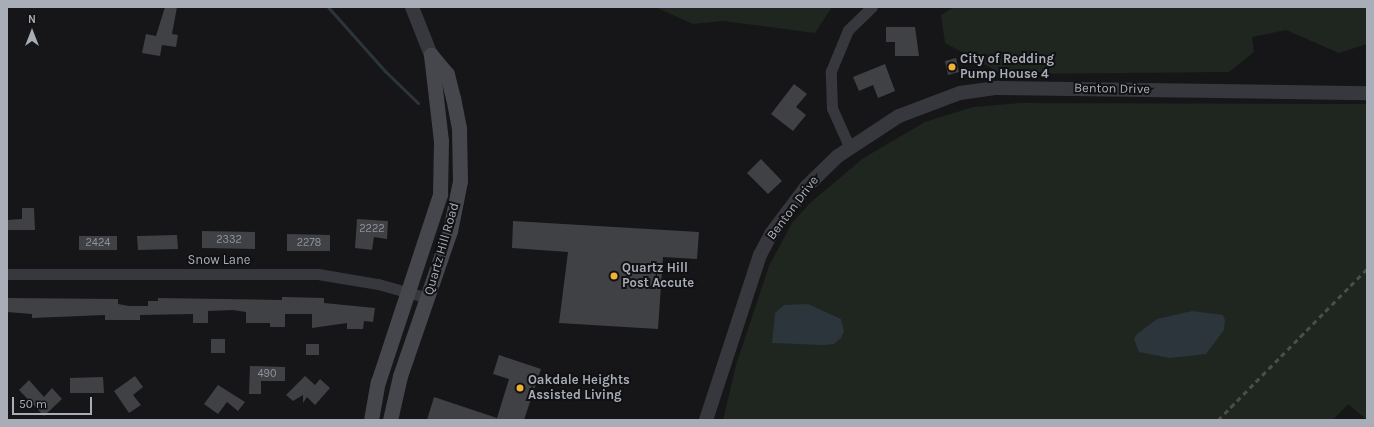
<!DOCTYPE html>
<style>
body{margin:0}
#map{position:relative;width:1374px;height:427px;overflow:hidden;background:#161618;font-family:Karla,sans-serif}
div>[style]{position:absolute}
.green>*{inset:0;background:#1e261f}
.water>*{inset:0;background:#2c353c}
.stream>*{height:3px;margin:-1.5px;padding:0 1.5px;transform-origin:1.5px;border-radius:1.5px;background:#2c353c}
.building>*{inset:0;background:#404145}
.minor>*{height:11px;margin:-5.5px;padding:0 5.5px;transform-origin:5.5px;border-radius:5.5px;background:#37383d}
.tertiary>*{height:14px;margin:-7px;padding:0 7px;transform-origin:7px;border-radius:7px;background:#37383d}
.secondary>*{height:15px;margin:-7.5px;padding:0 7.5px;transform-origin:7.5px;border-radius:7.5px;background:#45474d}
.rail>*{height:3px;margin-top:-1.5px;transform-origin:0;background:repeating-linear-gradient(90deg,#4a4c52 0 5px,transparent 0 9px)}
.dots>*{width:11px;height:11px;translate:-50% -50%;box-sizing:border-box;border:2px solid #111113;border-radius:50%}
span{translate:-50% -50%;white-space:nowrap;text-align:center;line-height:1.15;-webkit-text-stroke:4px #111113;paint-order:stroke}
.number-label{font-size:11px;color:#8e929b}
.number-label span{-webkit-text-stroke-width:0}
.poi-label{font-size:13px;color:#a8adb8;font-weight:700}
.left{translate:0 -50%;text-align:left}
.street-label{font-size:13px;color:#a8adb8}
.frame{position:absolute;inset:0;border:8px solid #a8adb8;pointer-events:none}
.north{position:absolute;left:12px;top:12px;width:40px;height:40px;-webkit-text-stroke:3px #111113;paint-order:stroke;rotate:0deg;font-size:11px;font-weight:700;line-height:16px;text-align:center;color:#a8adb8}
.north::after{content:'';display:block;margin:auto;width:14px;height:18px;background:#a8adb8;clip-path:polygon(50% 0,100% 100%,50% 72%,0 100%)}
.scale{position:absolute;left:12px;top:397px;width:80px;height:18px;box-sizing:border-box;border:2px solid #a8adb8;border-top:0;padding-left:5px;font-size:12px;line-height:14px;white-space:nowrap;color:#a8adb8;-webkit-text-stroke:3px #111113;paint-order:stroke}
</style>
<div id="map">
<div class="green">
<div style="clip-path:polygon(655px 7px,832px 7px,815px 33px,723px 21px,693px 24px)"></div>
<div style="clip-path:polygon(954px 7px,1367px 7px,1367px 44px,1339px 53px,1286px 30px,1252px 37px,1254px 52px,1229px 72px,1002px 74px,945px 43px,941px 15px)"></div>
<div style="clip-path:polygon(1020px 103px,1367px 104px,1367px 420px,1348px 404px,1333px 420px,723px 420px,736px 365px,769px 266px,792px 223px,809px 204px,862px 159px,925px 122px,973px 107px)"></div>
</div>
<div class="water">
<div style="clip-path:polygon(808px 304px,841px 319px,844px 331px,841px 338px,834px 344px,824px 345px,772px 343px,775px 313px,784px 305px)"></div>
<div style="clip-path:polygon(1192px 311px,1223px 315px,1225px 320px,1224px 330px,1206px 354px,1170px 358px,1139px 352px,1134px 339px,1137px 334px,1157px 319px)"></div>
</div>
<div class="stream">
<div style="left:328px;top:7px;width:86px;rotate:48.3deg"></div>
<div style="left:385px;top:71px;width:46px;rotate:44.1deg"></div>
</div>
<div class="building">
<div style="clip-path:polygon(165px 7px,177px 7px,172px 34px,178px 35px,176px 47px,162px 45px,160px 56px,142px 53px,146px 34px,156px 36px)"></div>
<div style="clip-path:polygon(886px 27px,915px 27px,919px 56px,895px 56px,895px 42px,886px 42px)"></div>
<div style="clip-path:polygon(956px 58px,959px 72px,948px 75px,945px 61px)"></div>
<div style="clip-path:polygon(885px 64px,895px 91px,878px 98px,873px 85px,859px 91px,853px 77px)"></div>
<div style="clip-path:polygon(794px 84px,807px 94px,796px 107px,806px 115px,793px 131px,771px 114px)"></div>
<div style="clip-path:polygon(761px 159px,782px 181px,768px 194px,747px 173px)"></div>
<div style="clip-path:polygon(22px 208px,34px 208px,35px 230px,7px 230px,7px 220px,22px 219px)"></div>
<div style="clip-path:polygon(357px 219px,388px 221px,387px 239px,374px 237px,372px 250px,355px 248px)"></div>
<div style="clip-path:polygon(513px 221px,699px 232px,697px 259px,663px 257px,658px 329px,559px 323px,568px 252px,512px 248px)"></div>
<div style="clip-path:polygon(202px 231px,255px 232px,255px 249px,202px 248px)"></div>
<div style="clip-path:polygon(287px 234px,330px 235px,330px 251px,287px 251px)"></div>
<div style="clip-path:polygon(177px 235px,178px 249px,138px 250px,137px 236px)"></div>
<div style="clip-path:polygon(79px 236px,117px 236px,117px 250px,79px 250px)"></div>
<div style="clip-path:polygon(282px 297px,324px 298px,324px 303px,375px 308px,373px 322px,364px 321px,363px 329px,347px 329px,347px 323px,312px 328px,312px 314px,285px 314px,285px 327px,270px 327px,270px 323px,246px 323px,246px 312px,233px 310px,208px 311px,208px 323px,193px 323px,193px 314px,140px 315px,140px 320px,105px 320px,105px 315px,32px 318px,32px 314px,7px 312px,7px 298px,118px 299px,118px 304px,129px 306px,148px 306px,148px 301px,158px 301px,158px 298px,282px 300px)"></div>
<div style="clip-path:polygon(211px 339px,225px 339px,225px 353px,211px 353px)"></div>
<div style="clip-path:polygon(306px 344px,319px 344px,319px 355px,306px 355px)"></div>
<div style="clip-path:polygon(499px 355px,541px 369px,524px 420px,427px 420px,434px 397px,497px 418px,509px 379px,493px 374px)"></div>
<div style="clip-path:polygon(250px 366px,285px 367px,285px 381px,261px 381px,261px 394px,249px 394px)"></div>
<div style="clip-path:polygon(135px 376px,143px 387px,133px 395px,141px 405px,129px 413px,114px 391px)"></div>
<div style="clip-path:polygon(305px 376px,315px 385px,320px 379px,330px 388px,315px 405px,307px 397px,303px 403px,303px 395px,293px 401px,286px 395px)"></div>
<div style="clip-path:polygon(103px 377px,104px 393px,70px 393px,70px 378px)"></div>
<div style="clip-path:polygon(29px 380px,44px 397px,52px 388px,62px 399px,44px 416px,19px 390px)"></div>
<div style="clip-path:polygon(218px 385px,245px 402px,238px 411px,227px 402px,218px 414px,204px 404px)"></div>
</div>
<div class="minor">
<div style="left:849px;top:146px;width:42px;rotate:-114.1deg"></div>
<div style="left:832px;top:108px;width:37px;rotate:-92deg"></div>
<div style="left:831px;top:71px;width:44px;rotate:-67.5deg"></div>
<div style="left:848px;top:30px;width:33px;rotate:-44deg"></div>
<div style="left:7px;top:274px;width:311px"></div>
<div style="left:318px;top:274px;width:61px;rotate:9.5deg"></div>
<div style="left:378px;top:284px;width:52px;rotate:15.6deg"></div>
</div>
<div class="tertiary">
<div style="left:412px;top:7px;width:52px;rotate:68.4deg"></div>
<div style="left:706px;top:420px;width:174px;rotate:-71.9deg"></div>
<div style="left:760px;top:255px;width:24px;rotate:-62deg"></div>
<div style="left:771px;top:234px;width:60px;rotate:-53.1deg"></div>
<div style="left:807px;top:186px;width:43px;rotate:-44.1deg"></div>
<div style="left:838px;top:156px;width:73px;rotate:-33.3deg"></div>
<div style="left:899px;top:116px;width:65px;rotate:-20.7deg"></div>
<div style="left:960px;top:93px;width:37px;rotate:-8deg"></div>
<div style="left:997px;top:88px;width:370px;rotate:0.8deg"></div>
</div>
<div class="secondary">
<div style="left:371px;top:420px;width:39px;rotate:-80deg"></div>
<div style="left:378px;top:382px;width:198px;rotate:-71.7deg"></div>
<div style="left:440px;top:194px;width:53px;rotate:-88.9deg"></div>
<div style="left:441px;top:141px;width:87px;rotate:-96.6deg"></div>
<div style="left:390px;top:420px;width:45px;rotate:-77.2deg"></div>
<div style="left:400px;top:376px;width:153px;rotate:-71deg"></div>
<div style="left:450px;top:231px;width:51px;rotate:-78.7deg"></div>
<div style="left:460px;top:181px;width:53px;rotate:-91.1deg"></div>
<div style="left:459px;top:128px;width:31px;rotate:-101deg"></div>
<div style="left:453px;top:98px;width:25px;rotate:-104deg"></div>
<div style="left:447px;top:74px;width:25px;rotate:-130deg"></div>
</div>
<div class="rail">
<div style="left:1218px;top:420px;width:212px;rotate:-45.4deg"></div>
</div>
<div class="dots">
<div style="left:952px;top:67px;background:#f2b134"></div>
<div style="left:614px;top:276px;background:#f2b134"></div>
<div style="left:520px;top:388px;background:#f2b134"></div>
</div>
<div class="number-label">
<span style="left:372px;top:229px">2222</span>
<span style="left:229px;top:240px">2332</span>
<span style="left:98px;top:243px">2424</span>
<span style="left:309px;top:243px">2278</span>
<span style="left:267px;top:374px">490</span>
</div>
<div class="poi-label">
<span class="left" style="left:960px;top:67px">City of Redding<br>Pump House 4</span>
<span class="left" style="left:622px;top:276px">Quartz Hill<br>Post Accute</span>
<span class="left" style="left:528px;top:388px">Oakdale Heights<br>Assisted Living</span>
</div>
<div class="street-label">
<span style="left:1112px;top:89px;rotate:1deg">Benton Drive</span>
<span style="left:793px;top:208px;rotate:-53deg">Benton Drive</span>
<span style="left:442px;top:249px;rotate:-74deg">Quartz Hill Road</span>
<span style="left:219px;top:260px">Snow Lane</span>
</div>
<div class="frame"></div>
<div class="north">N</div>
<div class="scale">50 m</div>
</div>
